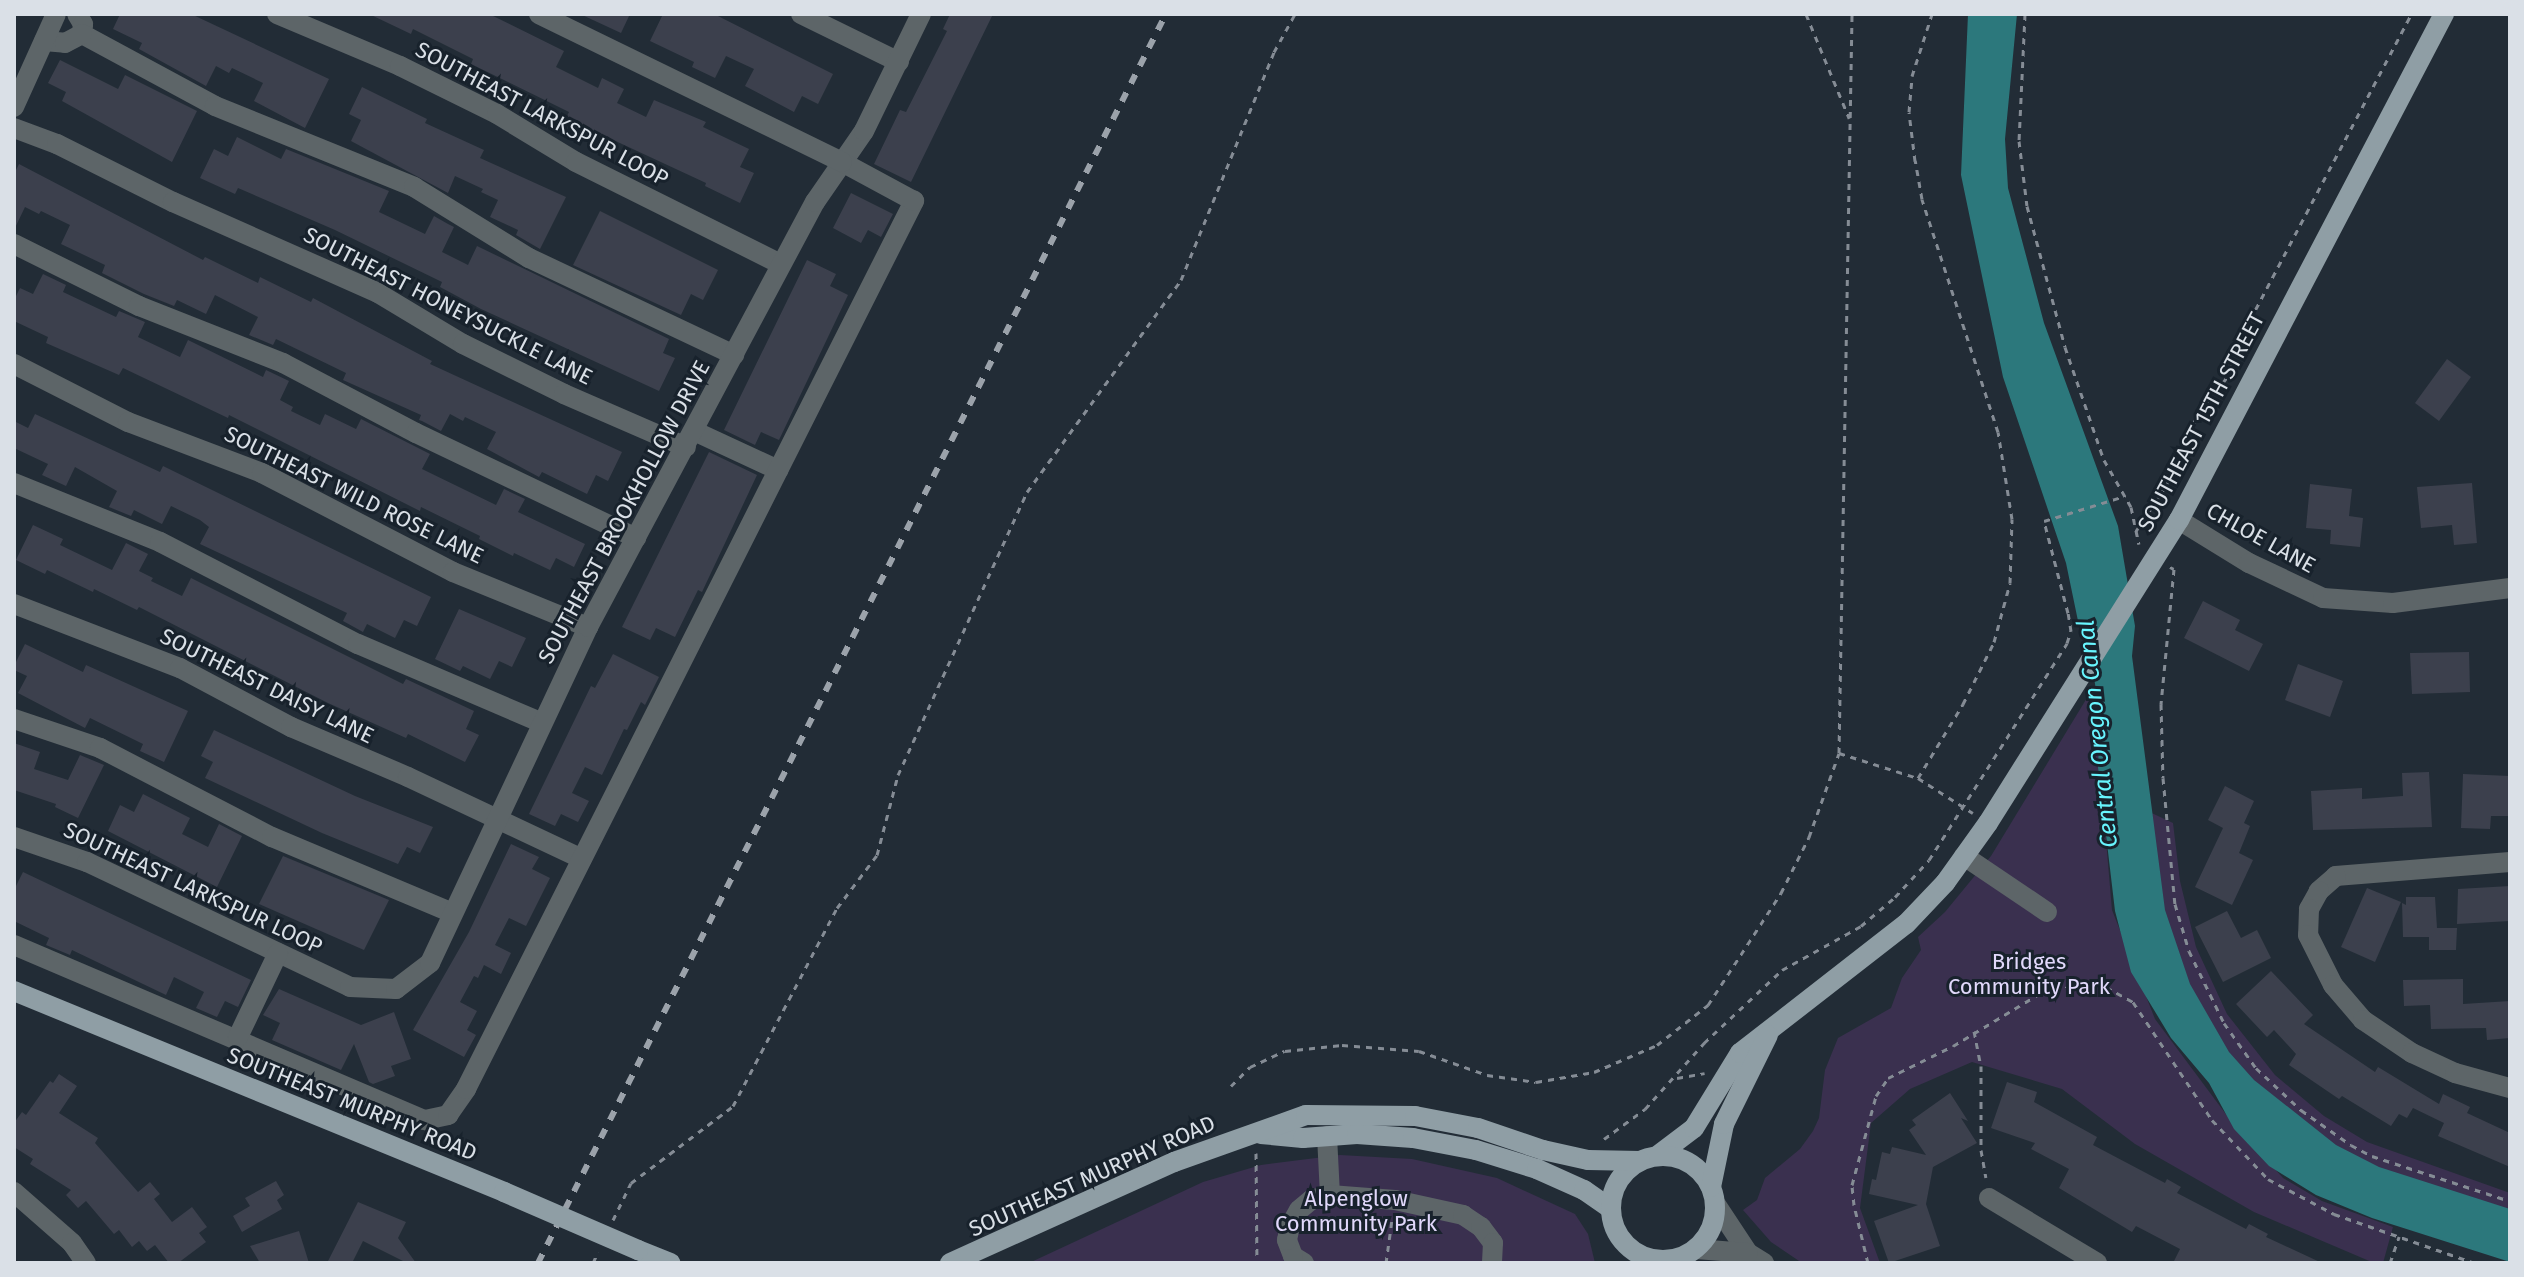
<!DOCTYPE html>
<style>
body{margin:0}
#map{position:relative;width:2524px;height:1277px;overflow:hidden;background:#222c36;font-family:"Fira Sans",sans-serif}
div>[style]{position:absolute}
.green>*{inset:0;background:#3a304f}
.water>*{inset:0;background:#2c787c}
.building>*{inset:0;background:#3c404d}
.path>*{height:3px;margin-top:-1.5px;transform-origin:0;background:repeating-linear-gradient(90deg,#858c95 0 6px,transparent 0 12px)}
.minor>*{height:20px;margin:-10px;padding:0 10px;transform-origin:10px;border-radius:10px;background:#5d6568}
.major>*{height:20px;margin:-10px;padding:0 10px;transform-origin:10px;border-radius:10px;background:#8f9ea5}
.major>.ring{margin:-10px;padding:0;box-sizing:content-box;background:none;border:20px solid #8f9ea5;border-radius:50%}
.rail>*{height:6px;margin-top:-3px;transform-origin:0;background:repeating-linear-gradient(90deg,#9ba2aa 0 10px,transparent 0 20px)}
.major-bridge>*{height:20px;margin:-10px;padding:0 10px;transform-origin:10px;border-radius:10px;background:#8f9ea5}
span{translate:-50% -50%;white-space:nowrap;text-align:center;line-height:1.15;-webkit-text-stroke:6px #18222c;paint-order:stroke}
.street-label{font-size:22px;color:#dae0e7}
.park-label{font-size:22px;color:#e1d8fb}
.water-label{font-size:24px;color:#68f5fe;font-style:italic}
.frame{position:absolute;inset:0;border:16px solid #dae0e7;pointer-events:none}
</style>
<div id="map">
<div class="green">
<div style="clip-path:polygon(2093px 688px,2112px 910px,2155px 1019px,2228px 1117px,2283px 1178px,2322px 1201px,2393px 1227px,2383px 1263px,2374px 1263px,2254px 1212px,2135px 1144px,2062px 1089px,1972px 1062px,1910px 1089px,1871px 1123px,1860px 1208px,1880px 1263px,1802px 1263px,1771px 1242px,1743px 1210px,1757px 1200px,1765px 1178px,1800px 1149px,1813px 1131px,1819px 1118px,1825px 1070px,1838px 1038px,1891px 1008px,1902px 978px,1921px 950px,1918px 937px,1945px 912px,1991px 856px)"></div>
<div style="clip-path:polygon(2126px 801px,2173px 823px,2180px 881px,2196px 947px,2227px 1014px,2275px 1075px,2324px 1116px,2367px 1142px,2510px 1193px,2510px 1240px,2377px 1194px,2203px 1056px)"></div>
<div style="clip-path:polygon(1340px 1155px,1412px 1159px,1497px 1178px,1575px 1214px,1588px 1234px,1595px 1263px,1029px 1263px,1203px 1182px,1261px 1165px)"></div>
</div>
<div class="water">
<div style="clip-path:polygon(1968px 14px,2017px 14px,2005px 139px,2008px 188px,2044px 323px,2118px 526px,2135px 626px,2132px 656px,2165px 910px,2190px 984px,2229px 1052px,2254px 1080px,2336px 1145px,2379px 1167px,2510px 1209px,2510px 1262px,2372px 1218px,2316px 1195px,2269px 1166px,2234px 1129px,2209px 1083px,2171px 1038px,2131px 972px,2115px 911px,2098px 767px,2100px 717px,2087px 631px,2078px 621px,2066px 563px,2003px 377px,1961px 175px)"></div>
</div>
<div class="building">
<div style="clip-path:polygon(120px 14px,191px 14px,329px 79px,305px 128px,254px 101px,263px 83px,232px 68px,229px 73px,216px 66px,206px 86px,139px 49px,142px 43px,113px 29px)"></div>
<div style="clip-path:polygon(369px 14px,489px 14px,564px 51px,556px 67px,598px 88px,602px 78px,624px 89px,617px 103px,646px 117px,654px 100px,706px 122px,703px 127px,749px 149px,740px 167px,754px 173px,740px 203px,705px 186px,706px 183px,566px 118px,569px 112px,471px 64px,473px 59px,413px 29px,411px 34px)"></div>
<div style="clip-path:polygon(580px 14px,630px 14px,621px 33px)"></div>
<div style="clip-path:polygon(663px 14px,714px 14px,833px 74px,818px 104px,802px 96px,794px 112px,745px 86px,754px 69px,726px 56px,715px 78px,692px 67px,694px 62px,650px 41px)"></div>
<div style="clip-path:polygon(950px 14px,993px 14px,911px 182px,874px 164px,900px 110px,906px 112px,947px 31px,943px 29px)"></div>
<div style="clip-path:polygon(60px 60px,118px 89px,125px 75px,197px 111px,172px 162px,62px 101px,66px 92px,48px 83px)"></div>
<div style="clip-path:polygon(362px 87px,427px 119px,425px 123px,484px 150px,480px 158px,566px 197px,540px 249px,516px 235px,518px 230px,490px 217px,498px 200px,481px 192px,483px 189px,455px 176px,448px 193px,351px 141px,361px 120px,349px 114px)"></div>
<div style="clip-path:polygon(237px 137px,281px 159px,286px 149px,389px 191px,379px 212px,425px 234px,434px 216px,448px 224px,454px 227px,442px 252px,468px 265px,477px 246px,669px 339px,663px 353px,675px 358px,659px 391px,481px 309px,440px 287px,442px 282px,335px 230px,238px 188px,235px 194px,200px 178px,214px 149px,228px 156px)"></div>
<div style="clip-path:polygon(19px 164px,203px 260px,205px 257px,258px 283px,260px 277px,311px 302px,313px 298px,432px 361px,430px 364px,622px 452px,608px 481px,596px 475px,587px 494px,542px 472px,539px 477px,487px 449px,496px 432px,465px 417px,463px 421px,450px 414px,441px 431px,422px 421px,419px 420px,421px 415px,343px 380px,346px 373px,276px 339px,273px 345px,249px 335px,258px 317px,215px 295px,206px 314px,177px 300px,174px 306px,144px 294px,102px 273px,105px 265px,61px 244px,70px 225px,41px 211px,39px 214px,25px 207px,14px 230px,14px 174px)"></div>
<div style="clip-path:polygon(851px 193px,893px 214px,881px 237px,868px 230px,861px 243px,833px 228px)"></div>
<div style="clip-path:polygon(600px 211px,718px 270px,703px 300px,691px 294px,681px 315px,573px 265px)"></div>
<div style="clip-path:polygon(807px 260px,836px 274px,830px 286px,848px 295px,779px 440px,761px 432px,755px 445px,724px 430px)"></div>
<div style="clip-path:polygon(43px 274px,66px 285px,63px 292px,116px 317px,119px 311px,145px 322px,138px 337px,180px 357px,188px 340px,263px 377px,266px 370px,289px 381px,280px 400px,293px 407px,291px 411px,320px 425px,325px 414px,356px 429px,361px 419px,430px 454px,422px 469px,496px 505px,504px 489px,525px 499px,518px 512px,585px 544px,574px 567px,556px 558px,550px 570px,514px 553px,513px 556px,479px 539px,480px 536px,421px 507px,420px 511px,229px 415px,228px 418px,123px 368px,119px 375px,46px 343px,48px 337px,14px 321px,14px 300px,20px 288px,33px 294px)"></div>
<div style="clip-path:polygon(2447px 359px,2471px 377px,2439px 421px,2415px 403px)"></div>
<div style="clip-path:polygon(35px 414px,160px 472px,163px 466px,431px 597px,417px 626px,404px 620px,395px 638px,367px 624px,363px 632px,343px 621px,347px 613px,200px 544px,209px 527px,200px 520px,171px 506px,162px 524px,134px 510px,131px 516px,109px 507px,117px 491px,75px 467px,66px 486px,42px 475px,48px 464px,14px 448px,14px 421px,28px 428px)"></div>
<div style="clip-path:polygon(709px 452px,757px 475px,702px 592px,698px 590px,675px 637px,656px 628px,650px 640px,622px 627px)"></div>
<div style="clip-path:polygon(2472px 483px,2477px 543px,2454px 545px,2452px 525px,2421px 528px,2417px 487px)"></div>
<div style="clip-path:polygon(2310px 484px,2352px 489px,2349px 516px,2363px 518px,2360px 547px,2330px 544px,2331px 530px,2306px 528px)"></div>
<div style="clip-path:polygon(33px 525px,63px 539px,60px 545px,112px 570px,126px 543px,148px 554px,139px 571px,153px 578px,151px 581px,182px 596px,191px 578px,403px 684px,406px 679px,474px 711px,466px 729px,479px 735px,465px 762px,408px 734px,406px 738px,328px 703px,139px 607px,137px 610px,94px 589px,93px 592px,47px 570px,45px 574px,16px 560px)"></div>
<div style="clip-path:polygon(2203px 601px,2240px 620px,2235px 630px,2263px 644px,2249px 671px,2184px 638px)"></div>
<div style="clip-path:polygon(459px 609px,526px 638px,512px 667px,499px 661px,490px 679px,463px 666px,460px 671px,435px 659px)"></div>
<div style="clip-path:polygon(25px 644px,83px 672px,86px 665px,188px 711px,164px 762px,140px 751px,143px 744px,90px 718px,85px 728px,18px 693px,27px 676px,14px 670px,14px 666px)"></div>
<div style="clip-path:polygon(2469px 652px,2470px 692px,2412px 694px,2410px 653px)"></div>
<div style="clip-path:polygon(613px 654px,659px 677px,645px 705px,641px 702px,627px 730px,624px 729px,602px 775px,585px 767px,572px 793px,589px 801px,578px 822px,561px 814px,555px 826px,529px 814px,591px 686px,595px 688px)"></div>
<div style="clip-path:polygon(2298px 664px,2343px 681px,2330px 717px,2285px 700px)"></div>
<div style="clip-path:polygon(214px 730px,355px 796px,433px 827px,420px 853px,407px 847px,398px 864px,322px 833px,205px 778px,213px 762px,201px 756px)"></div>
<div style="clip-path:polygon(14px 743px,40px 752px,34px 769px,68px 780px,80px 755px,104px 765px,78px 818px,55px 807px,56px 804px,14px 790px)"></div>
<div style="clip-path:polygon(2429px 772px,2432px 827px,2313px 830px,2311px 791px,2362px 788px,2362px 799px,2403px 796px,2402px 773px)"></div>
<div style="clip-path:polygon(2463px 774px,2510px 776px,2510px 816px,2491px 816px,2490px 829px,2461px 828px)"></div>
<div style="clip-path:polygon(2225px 786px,2254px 801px,2244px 823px,2250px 826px,2239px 853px,2253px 860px,2232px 905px,2195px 887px,2223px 828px,2208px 820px)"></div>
<div style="clip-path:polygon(143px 794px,190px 818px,182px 834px,208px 847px,219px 824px,242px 836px,217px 887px,108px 831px,120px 805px,134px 812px)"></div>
<div style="clip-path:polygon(511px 844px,539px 857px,532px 869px,550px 878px,526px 926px,509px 918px,495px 945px,511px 953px,501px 974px,484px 965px,478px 978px,474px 976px,460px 1002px,477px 1011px,467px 1030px,476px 1035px,464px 1057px,413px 1030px,469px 932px)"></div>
<div style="clip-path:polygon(283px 856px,389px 900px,364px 950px,259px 904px)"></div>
<div style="clip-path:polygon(23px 872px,251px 980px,238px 1007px,225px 1001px,217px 1017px,196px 1008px,204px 992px,174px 977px,166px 995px,72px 950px,70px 955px,46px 945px,49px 938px,14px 921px,14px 890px)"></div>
<div style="clip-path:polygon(2510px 886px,2510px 921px,2457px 924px,2458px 889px)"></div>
<div style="clip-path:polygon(2367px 888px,2401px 902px,2375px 962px,2341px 947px)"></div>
<div style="clip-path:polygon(2406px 897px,2435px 897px,2437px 928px,2457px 928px,2456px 950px,2429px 950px,2429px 937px,2403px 937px,2402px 903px,2406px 905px)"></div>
<div style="clip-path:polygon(2227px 911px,2241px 938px,2257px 930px,2271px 958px,2223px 982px,2195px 927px)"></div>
<div style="clip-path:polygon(2271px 971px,2313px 1015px,2304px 1024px,2375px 1072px,2378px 1067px,2439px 1104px,2443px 1094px,2470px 1107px,2467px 1113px,2510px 1133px,2510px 1167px,2438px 1136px,2444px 1123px,2413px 1108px,2407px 1118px,2399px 1114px,2391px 1126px,2342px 1096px,2339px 1099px,2289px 1065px,2296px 1054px,2274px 1030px,2267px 1037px,2236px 1004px)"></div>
<div style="clip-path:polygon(2463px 979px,2463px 1004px,2510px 1001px,2510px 1038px,2487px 1040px,2486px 1028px,2431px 1029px,2430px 1005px,2404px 1006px,2403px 980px)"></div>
<div style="clip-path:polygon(279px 989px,361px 1025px,394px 1012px,411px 1059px,391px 1066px,395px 1076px,373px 1084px,369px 1082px,354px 1044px,341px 1070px,272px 1040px,280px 1023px,263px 1015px)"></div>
<div style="clip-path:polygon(59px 1074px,77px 1086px,59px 1113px,98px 1138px,95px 1143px,138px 1192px,150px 1182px,160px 1194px,154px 1199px,172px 1222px,192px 1207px,207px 1227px,199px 1233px,206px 1242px,178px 1263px,169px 1263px,155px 1245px,147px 1251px,139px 1241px,132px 1247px,119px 1230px,114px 1234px,86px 1201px,78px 1208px,66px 1195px,71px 1190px,30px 1164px,33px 1159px,14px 1147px,14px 1123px,22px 1112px,26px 1115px,50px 1081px,53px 1083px)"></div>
<div style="clip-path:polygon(2007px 1082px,2037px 1092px,2034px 1102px,2097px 1137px,2093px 1145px,2165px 1183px,2167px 1179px,2181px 1187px,2177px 1193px,2246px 1229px,2249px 1224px,2268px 1234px,2266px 1237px,2322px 1263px,2173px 1263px,2180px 1249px,2136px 1226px,2132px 1232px,2059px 1188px,2069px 1169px,2031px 1149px,2035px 1143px,1991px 1128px)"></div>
<div style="clip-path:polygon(1950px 1093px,1968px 1121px,1961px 1118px,1977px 1143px,1933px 1167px,1926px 1204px,1940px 1246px,1889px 1263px,1874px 1221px,1918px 1205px,1869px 1194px,1872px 1179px,1876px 1180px,1882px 1152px,1890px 1154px,1892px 1147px,1926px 1155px,1909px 1130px,1916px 1125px,1912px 1120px)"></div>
<div style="clip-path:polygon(276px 1181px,284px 1195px,277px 1200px,282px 1209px,242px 1232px,233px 1216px,250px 1206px,245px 1198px)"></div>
<div style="clip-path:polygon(358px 1202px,406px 1222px,398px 1238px,416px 1263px,407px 1263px,363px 1241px,352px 1263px,327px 1263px)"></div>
<div style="clip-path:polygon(299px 1231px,309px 1263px,260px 1263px,250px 1246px)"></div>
</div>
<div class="path">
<div style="left:1806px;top:14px;width:113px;rotate:67.5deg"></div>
<div style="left:2025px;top:14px;width:127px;rotate:92.7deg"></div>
<div style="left:2019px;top:141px;width:65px;rotate:83deg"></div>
<div style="left:2027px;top:206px;width:146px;rotate:74.9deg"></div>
<div style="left:2065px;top:347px;width:120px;rotate:71deg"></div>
<div style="left:2104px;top:460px;width:54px;rotate:60.1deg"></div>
<div style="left:2131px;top:507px;width:38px;rotate:78deg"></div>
<div style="left:2136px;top:531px;width:54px;rotate:-56.3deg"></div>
<div style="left:2166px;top:486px;width:70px;rotate:-66.4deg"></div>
<div style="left:2194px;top:422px;width:56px;rotate:-53.7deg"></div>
<div style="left:2227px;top:377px;width:61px;rotate:-68deg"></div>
<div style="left:2250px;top:320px;width:346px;rotate:-62.2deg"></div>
<div style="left:2170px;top:567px;width:4px;rotate:27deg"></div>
<div style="left:2174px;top:569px;width:136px;rotate:95.5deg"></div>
<div style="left:2161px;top:704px;width:74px;rotate:88.5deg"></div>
<div style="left:2163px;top:778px;width:127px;rotate:84.6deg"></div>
<div style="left:2175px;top:904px;width:49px;rotate:73.4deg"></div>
<div style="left:2189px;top:951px;width:80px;rotate:64.1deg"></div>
<div style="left:2224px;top:1023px;width:55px;rotate:54.6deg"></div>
<div style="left:2256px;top:1068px;width:62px;rotate:43deg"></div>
<div style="left:2301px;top:1110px;width:61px;rotate:35deg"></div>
<div style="left:2351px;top:1145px;width:24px;rotate:28deg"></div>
<div style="left:2372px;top:1156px;width:145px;rotate:18.1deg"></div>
<div style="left:1839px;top:753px;width:83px;rotate:17.6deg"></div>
<div style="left:1918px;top:778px;width:65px;rotate:32.5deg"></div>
<div style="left:1918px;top:778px;width:87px;rotate:-58.7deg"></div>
<div style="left:1963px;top:704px;width:69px;rotate:-63.4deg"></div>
<div style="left:1994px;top:642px;width:61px;rotate:-74.8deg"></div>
<div style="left:2010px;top:583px;width:64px;rotate:-88.2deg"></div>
<div style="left:2012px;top:519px;width:88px;rotate:-99.1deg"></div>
<div style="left:1998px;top:432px;width:245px;rotate:-108.1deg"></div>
<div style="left:1922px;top:199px;width:39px;rotate:-100deg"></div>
<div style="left:1915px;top:161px;width:49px;rotate:-97deg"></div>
<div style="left:1909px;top:112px;width:36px;rotate:-85deg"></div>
<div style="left:1912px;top:76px;width:65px;rotate:-72.1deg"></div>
<div style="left:1974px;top:1031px;width:36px;rotate:79deg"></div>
<div style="left:1981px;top:1066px;width:84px;rotate:90deg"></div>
<div style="left:1981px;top:1150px;width:28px;rotate:80deg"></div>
<div style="left:1677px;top:1078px;width:28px;rotate:-10deg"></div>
<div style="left:1231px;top:1086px;width:27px;rotate:-45deg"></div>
<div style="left:1250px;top:1067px;width:38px;rotate:-25deg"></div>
<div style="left:1285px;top:1051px;width:57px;rotate:-6deg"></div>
<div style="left:1342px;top:1045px;width:77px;rotate:4.5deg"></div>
<div style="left:1419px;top:1051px;width:72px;rotate:19.4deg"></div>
<div style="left:1487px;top:1075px;width:49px;rotate:8.1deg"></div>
<div style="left:1536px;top:1082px;width:59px;rotate:-9.8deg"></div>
<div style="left:1594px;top:1072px;width:69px;rotate:-23.2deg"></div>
<div style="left:1657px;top:1045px;width:65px;rotate:-38.1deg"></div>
<div style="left:1708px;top:1005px;width:134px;rotate:-56.9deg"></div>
<div style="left:1781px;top:893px;width:63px;rotate:-63.4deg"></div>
<div style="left:1809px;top:837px;width:89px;rotate:-70.3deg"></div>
<div style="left:1839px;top:753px;width:739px;rotate:-88.99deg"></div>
<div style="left:1604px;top:1139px;width:51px;rotate:-36.2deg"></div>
<div style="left:1645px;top:1109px;width:89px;rotate:-48.2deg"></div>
<div style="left:1704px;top:1043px;width:107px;rotate:-43.1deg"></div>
<div style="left:1782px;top:970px;width:90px;rotate:-29.1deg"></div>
<div style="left:1861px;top:926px;width:45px;rotate:-40.5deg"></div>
<div style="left:1895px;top:897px;width:50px;rotate:-47.4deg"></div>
<div style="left:1929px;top:860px;width:257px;rotate:-57.5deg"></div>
<div style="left:2067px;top:643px;width:13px;rotate:-72deg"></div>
<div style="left:2071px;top:631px;width:18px;rotate:-99deg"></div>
<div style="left:2068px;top:613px;width:95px;rotate:-104.6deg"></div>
<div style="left:2044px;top:521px;width:85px;rotate:-17.2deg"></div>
<div style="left:1256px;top:1153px;width:110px;rotate:89.5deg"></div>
<div style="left:613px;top:1220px;width:41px;rotate:-64.1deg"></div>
<div style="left:631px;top:1183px;width:128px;rotate:-37deg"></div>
<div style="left:733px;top:1106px;width:224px;rotate:-62.3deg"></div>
<div style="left:837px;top:908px;width:66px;rotate:-53deg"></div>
<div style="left:877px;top:855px;width:83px;rotate:-75.3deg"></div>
<div style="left:898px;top:775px;width:311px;rotate:-65.5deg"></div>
<div style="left:1027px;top:492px;width:262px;rotate:-54deg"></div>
<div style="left:1181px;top:280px;width:246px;rotate:-67.8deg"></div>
<div style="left:1274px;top:52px;width:43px;rotate:-61.1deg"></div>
<div style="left:593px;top:1263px;width:12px;rotate:-66deg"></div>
<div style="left:1386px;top:1263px;width:43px;rotate:-82.1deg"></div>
<div style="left:1868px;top:1263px;width:60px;rotate:-103.6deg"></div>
<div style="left:1854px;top:1205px;width:20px;rotate:-96deg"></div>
<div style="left:1852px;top:1185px;width:92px;rotate:-74.9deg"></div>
<div style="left:1876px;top:1096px;width:22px;rotate:-56deg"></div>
<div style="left:1888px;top:1078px;width:72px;rotate:-26.2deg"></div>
<div style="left:1953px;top:1046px;width:104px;rotate:-31.2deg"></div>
<div style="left:2042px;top:992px;width:46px;rotate:-10.1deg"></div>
<div style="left:2087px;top:984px;width:19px;rotate:9deg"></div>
<div style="left:2106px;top:987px;width:31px;rotate:29deg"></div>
<div style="left:2133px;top:1002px;width:142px;rotate:56.2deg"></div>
<div style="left:2212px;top:1120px;width:81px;rotate:46.5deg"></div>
<div style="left:2268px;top:1179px;width:75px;rotate:27.9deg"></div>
<div style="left:2334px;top:1214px;width:149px;rotate:19.2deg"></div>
<div style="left:2390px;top:1263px;width:28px;rotate:-71deg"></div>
</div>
<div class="minor">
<div style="left:77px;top:14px;width:12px;rotate:59deg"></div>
<div style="left:83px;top:24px;width:10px;rotate:96deg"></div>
<div style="left:277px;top:14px;width:134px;rotate:22.9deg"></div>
<div style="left:400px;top:66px;width:108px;rotate:26.3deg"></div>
<div style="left:497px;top:114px;width:92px;rotate:31.3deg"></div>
<div style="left:576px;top:162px;width:229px;rotate:26.5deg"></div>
<div style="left:801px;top:14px;width:109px;rotate:26.1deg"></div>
<div style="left:82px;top:34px;width:151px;rotate:28.4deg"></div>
<div style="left:215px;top:106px;width:215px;rotate:22.1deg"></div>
<div style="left:414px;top:187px;width:135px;rotate:31.7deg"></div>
<div style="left:529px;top:258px;width:227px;rotate:25.3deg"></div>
<div style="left:44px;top:41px;width:21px;rotate:5deg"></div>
<div style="left:65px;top:43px;width:19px;rotate:-28deg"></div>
<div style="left:14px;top:107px;width:102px;rotate:-65.7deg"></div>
<div style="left:14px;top:128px;width:46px;rotate:20.4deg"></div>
<div style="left:57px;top:144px;width:130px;rotate:26.6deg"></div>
<div style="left:173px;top:202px;width:224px;rotate:23.9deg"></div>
<div style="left:378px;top:293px;width:99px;rotate:31deg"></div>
<div style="left:463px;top:344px;width:113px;rotate:26.3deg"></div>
<div style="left:564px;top:394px;width:133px;rotate:23.5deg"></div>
<div style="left:14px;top:244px;width:140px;rotate:26.4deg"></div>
<div style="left:139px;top:306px;width:155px;rotate:21.6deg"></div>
<div style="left:283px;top:363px;width:150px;rotate:27.8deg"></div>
<div style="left:416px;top:433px;width:244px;rotate:25.5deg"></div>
<div style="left:14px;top:364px;width:128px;rotate:27deg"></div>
<div style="left:128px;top:422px;width:143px;rotate:20.8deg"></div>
<div style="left:262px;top:473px;width:215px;rotate:27.4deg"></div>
<div style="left:453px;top:572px;width:146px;rotate:22.2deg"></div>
<div style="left:694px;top:431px;width:93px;rotate:24.9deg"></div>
<div style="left:14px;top:483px;width:157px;rotate:22deg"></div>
<div style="left:160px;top:542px;width:223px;rotate:27.3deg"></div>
<div style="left:358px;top:644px;width:200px;rotate:23.2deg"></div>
<div style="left:2179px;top:520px;width:82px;rotate:31.6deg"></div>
<div style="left:2249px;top:563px;width:82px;rotate:25.3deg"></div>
<div style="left:2323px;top:598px;width:70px;rotate:4.1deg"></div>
<div style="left:2393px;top:603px;width:118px;rotate:-7.3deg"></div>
<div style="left:14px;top:604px;width:178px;rotate:21.1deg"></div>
<div style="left:180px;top:668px;width:126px;rotate:28deg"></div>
<div style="left:291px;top:727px;width:127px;rotate:23.1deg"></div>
<div style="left:408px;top:777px;width:192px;rotate:25.2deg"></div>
<div style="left:14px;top:719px;width:91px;rotate:18.6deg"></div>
<div style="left:100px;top:748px;width:194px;rotate:27.4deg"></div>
<div style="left:272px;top:837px;width:196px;rotate:22.8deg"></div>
<div style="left:14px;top:837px;width:77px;rotate:18.9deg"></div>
<div style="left:87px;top:862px;width:291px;rotate:25.4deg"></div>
<div style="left:350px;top:987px;width:46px;rotate:2.5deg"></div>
<div style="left:396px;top:989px;width:43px;rotate:-37.4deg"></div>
<div style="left:430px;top:963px;width:371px;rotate:-64.8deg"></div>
<div style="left:588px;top:627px;width:482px;rotate:-61.9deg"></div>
<div style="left:815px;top:202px;width:86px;rotate:-55.4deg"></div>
<div style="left:864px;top:131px;width:130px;rotate:-64deg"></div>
<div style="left:1964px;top:856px;width:100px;rotate:34deg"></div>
<div style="left:2510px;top:862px;width:175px;rotate:175.4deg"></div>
<div style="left:2336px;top:876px;width:23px;rotate:139deg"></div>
<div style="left:2319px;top:891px;width:21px;rotate:119deg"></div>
<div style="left:2309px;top:909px;width:26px;rotate:92deg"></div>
<div style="left:2308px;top:935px;width:56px;rotate:63.4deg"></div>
<div style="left:2333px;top:985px;width:46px;rotate:49.4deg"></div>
<div style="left:2363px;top:1020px;width:59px;rotate:34deg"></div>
<div style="left:2412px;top:1053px;width:47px;rotate:24.9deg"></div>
<div style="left:2455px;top:1073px;width:57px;rotate:15.3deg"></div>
<div style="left:14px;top:945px;width:447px;rotate:23.1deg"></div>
<div style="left:425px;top:1120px;width:24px;rotate:-12deg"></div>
<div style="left:448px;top:1115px;width:32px;rotate:-55deg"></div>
<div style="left:466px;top:1089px;width:995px;rotate:-63.23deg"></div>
<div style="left:914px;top:201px;width:82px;rotate:-151.6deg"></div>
<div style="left:842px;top:162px;width:337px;rotate:-154deg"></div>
<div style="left:238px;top:1037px;width:93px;rotate:-64.5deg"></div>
<div style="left:1327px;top:1136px;width:59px;rotate:87.1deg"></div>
<div style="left:14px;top:1192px;width:77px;rotate:41.3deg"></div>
<div style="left:72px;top:1243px;width:24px;rotate:55deg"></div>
<div style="left:1989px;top:1198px;width:126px;rotate:31deg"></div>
<div style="left:1715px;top:1203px;width:60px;rotate:56.6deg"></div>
<div style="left:1748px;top:1253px;width:19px;rotate:32deg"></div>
<div style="left:1696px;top:1249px;width:52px;rotate:4.4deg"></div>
<div style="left:1304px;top:1263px;width:13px;rotate:-148deg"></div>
<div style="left:1293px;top:1256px;width:17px;rotate:-111deg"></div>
<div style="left:1287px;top:1240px;width:14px;rotate:-78deg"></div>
<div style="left:1290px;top:1226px;width:18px;rotate:-61deg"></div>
<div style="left:1299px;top:1210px;width:16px;rotate:-40deg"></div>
<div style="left:1311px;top:1200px;width:20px;rotate:-15deg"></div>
<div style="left:1330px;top:1195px;width:65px;rotate:4.4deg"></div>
<div style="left:1395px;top:1200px;width:70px;rotate:12.4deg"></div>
<div style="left:1463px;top:1215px;width:22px;rotate:34deg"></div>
<div style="left:1481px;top:1227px;width:20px;rotate:53deg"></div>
<div style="left:1493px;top:1243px;width:20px;rotate:93deg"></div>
</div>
<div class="major">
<div style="left:14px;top:991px;width:530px;rotate:22.3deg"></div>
<div style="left:1261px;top:1134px;width:42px;rotate:5.4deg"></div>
<div style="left:1303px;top:1138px;width:54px;rotate:-4.2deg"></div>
<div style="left:1357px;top:1134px;width:56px;rotate:4.1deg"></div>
<div style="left:1413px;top:1138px;width:64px;rotate:10.8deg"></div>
<div style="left:1476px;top:1150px;width:64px;rotate:17.3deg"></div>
<div style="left:1537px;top:1169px;width:51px;rotate:24.1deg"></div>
<div style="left:1584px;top:1190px;width:33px;rotate:35deg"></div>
<div style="left:1657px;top:1156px;width:46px;rotate:-37.1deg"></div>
<div style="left:1694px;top:1128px;width:88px;rotate:-58.5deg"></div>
<div style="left:1740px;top:1053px;width:210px;rotate:-37.9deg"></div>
<div style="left:1906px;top:924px;width:57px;rotate:-46.4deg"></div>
<div style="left:1945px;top:883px;width:74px;rotate:-54.4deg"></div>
<div style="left:1988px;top:823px;width:358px;rotate:-57.8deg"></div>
<div style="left:2179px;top:520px;width:571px;rotate:-62.36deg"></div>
<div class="ring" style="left:1611px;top:1156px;width:84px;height:84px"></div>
<div style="left:1711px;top:1187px;width:64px;rotate:-78.3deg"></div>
<div style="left:1724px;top:1124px;width:99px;rotate:-63.7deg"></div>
<div style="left:638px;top:1250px;width:35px;rotate:22deg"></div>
<div style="left:950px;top:1263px;width:246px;rotate:-24.3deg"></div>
<div style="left:1174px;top:1162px;width:140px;rotate:-19.6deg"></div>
<div style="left:1306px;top:1115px;width:109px;rotate:0.5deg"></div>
<div style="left:1415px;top:1116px;width:64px;rotate:10.8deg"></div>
<div style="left:1478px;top:1128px;width:69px;rotate:18.7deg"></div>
<div style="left:1543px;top:1150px;width:46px;rotate:12.5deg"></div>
<div style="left:1588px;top:1160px;width:52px;rotate:1.1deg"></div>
</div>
<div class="rail">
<div style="left:538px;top:1263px;width:1398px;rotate:-63.31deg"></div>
</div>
<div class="major-bridge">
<div style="left:504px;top:1192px;width:146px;rotate:23.4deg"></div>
</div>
<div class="street-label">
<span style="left:542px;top:114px;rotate:28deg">SOUTHEAST LARKSPUR LOOP</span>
<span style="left:448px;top:306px;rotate:27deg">SOUTHEAST HONEYSUCKLE LANE</span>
<span style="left:2201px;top:422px;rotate:-62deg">SOUTHEAST 15TH STREET</span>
<span style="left:354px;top:495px;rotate:26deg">SOUTHEAST WILD ROSE LANE</span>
<span style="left:624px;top:512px;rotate:-62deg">SOUTHEAST BROOKHOLLOW DRIVE</span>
<span style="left:2261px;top:538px;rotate:29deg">CHLOE LANE</span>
<span style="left:267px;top:686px;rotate:26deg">SOUTHEAST DAISY LANE</span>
<span style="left:193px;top:888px;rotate:25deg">SOUTHEAST LARKSPUR LOOP</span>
<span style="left:352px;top:1104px;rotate:22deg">SOUTHEAST MURPHY ROAD</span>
<span style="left:1092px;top:1176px;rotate:-24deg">SOUTHEAST MURPHY ROAD</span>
</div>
<div class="park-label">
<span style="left:2029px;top:974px">Bridges<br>Community Park</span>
<span style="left:1356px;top:1211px">Alpenglow<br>Community Park</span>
</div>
<div class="water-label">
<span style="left:2098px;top:734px;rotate:-96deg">Central Oregon Canal</span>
</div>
<div class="frame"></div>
</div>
